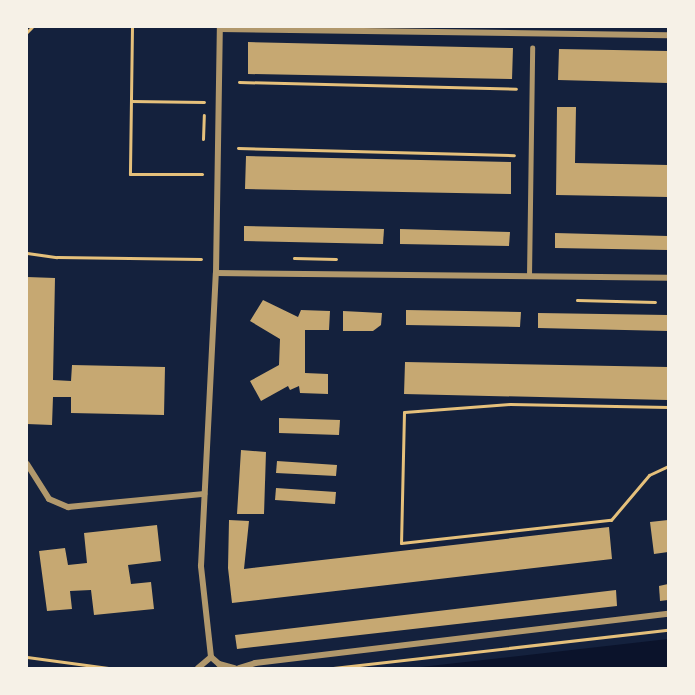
<!DOCTYPE html>
<style>
body{margin:0}
#map{position:relative;width:695px;height:695px;overflow:hidden;background:#14213d;font-family:"Exo 2",sans-serif}
div>[style]{position:absolute}
.water>*{inset:0;background:#0b132b}
.building>*{inset:0;background:#c6a872}
.path>*{height:3px;margin:-1.5px;padding:0 1.5px;transform-origin:1.5px;border-radius:1.5px;background:#e5c07b}
.service>*{height:4.5px;margin:-2.25px;padding:0 2.25px;transform-origin:2.25px;border-radius:2.25px;background:#b1986c}
.minor>*{height:6px;margin:-3px;padding:0 3px;transform-origin:3px;border-radius:3px;background:#b1986c}
span{translate:-50% -50%;white-space:nowrap;text-align:center;line-height:1.15;-webkit-text-stroke:5px #f6f1e7;paint-order:stroke}
.frame{position:absolute;inset:0;border:28px solid #f6f1e7;pointer-events:none}
</style>
<div id="map">
<div class="water">
<div style="clip-path:polygon(668px 639px,668px 667px,660px 668px,412px 668px)"></div>
</div>
<div class="building">
<div style="clip-path:polygon(248px 42px,513px 48px,512px 79px,248px 74px)"></div>
<div style="clip-path:polygon(559px 49px,668px 51px,668px 83px,558px 80px)"></div>
<div style="clip-path:polygon(557px 107px,576px 107px,575px 163px,668px 165px,668px 197px,556px 195px)"></div>
<div style="clip-path:polygon(246px 156px,511px 162px,511px 194px,245px 189px)"></div>
<div style="clip-path:polygon(244px 226px,384px 229px,383px 244px,244px 241px)"></div>
<div style="clip-path:polygon(400px 229px,510px 232px,509px 246px,400px 244px)"></div>
<div style="clip-path:polygon(555px 233px,668px 236px,668px 250px,555px 248px)"></div>
<div style="clip-path:polygon(27px 277px,55px 278px,53px 380px,71px 381px,72px 365px,165px 367px,164px 415px,71px 413px,71px 397px,53px 397px,52px 425px,27px 424px)"></div>
<div style="clip-path:polygon(263px 300px,298px 317px,301px 310px,330px 311px,329px 330px,305px 330px,305px 373px,328px 374px,328px 394px,300px 393px,299px 386px,290px 390px,288px 386px,261px 401px,250px 381px,279px 365px,280px 339px,250px 321px)"></div>
<div style="clip-path:polygon(406px 310px,521px 312px,520px 327px,406px 325px)"></div>
<div style="clip-path:polygon(343px 311px,382px 313px,381px 325px,373px 331px,343px 331px)"></div>
<div style="clip-path:polygon(538px 313px,668px 315px,668px 331px,538px 328px)"></div>
<div style="clip-path:polygon(405px 362px,668px 367px,668px 400px,404px 394px)"></div>
<div style="clip-path:polygon(279px 418px,340px 420px,339px 435px,279px 433px)"></div>
<div style="clip-path:polygon(241px 450px,266px 452px,264px 514px,237px 514px)"></div>
<div style="clip-path:polygon(277px 461px,337px 465px,336px 476px,276px 473px)"></div>
<div style="clip-path:polygon(276px 488px,336px 492px,335px 504px,275px 500px)"></div>
<div style="clip-path:polygon(229px 520px,249px 521px,244px 569px,609px 527px,612px 559px,232px 603px,228px 568px)"></div>
<div style="clip-path:polygon(668px 520px,668px 552px,654px 554px,650px 522px)"></div>
<div style="clip-path:polygon(157px 525px,161px 561px,128px 565px,131px 584px,151px 582px,154px 609px,94px 615px,91px 590px,70px 591px,72px 609px,47px 611px,39px 551px,65px 548px,68px 565px,87px 563px,84px 533px)"></div>
<div style="clip-path:polygon(668px 584px,668px 600px,660px 601px,659px 586px)"></div>
<div style="clip-path:polygon(616px 590px,617px 606px,237px 649px,235px 635px)"></div>
</div>
<div class="path">
<div style="left:132px;top:27px;width:147px;rotate:90.8deg"></div>
<div style="left:130px;top:174px;width:72px"></div>
<div style="left:27px;top:32px;width:7px;rotate:-45deg"></div>
<div style="left:239px;top:82px;width:277px;rotate:1.4deg"></div>
<div style="left:131px;top:101px;width:73px;rotate:0.8deg"></div>
<div style="left:203px;top:139px;width:24px;rotate:-88deg"></div>
<div style="left:238px;top:148px;width:276px;rotate:1.5deg"></div>
<div style="left:27px;top:253px;width:30px;rotate:8deg"></div>
<div style="left:57px;top:257px;width:144px;rotate:0.8deg"></div>
<div style="left:294px;top:258px;width:42px;rotate:1.4deg"></div>
<div style="left:577px;top:300px;width:78px;rotate:1.5deg"></div>
<div style="left:668px;top:407px;width:158px;rotate:-178.9deg"></div>
<div style="left:510px;top:404px;width:106px;rotate:175.7deg"></div>
<div style="left:404px;top:412px;width:131px;rotate:91.3deg"></div>
<div style="left:401px;top:543px;width:211px;rotate:-6.3deg"></div>
<div style="left:611px;top:520px;width:59px;rotate:-49.8deg"></div>
<div style="left:649px;top:475px;width:21px;rotate:-25deg"></div>
<div style="left:27px;top:657px;width:82px;rotate:7.7deg"></div>
<div style="left:333px;top:668px;width:337px;rotate:-6.5deg"></div>
</div>
<div class="service">
<div style="left:529px;top:276px;width:228px;rotate:-89.2deg"></div>
</div>
<div class="minor">
<div style="left:220px;top:29px;width:448px;rotate:0.8deg"></div>
<div style="left:216px;top:273px;width:452px;rotate:0.6deg"></div>
<div style="left:27px;top:464px;width:41px;rotate:57.8deg"></div>
<div style="left:49px;top:499px;width:21px;rotate:23deg"></div>
<div style="left:68px;top:507px;width:137px;rotate:-5.5deg"></div>
<div style="left:211px;top:657px;width:92px;rotate:-96.3deg"></div>
<div style="left:201px;top:566px;width:293px;rotate:-87.1deg"></div>
<div style="left:216px;top:273px;width:246px;rotate:-89.1deg"></div>
<div style="left:211px;top:657px;width:11px;rotate:41deg"></div>
<div style="left:219px;top:664px;width:16px;rotate:15deg"></div>
<div style="left:198px;top:668px;width:17px;rotate:-40deg"></div>
<div style="left:239px;top:668px;width:17px;rotate:-17deg"></div>
<div style="left:255px;top:663px;width:416px;rotate:-6.8deg"></div>
</div>
<div class="frame"></div>
</div>
